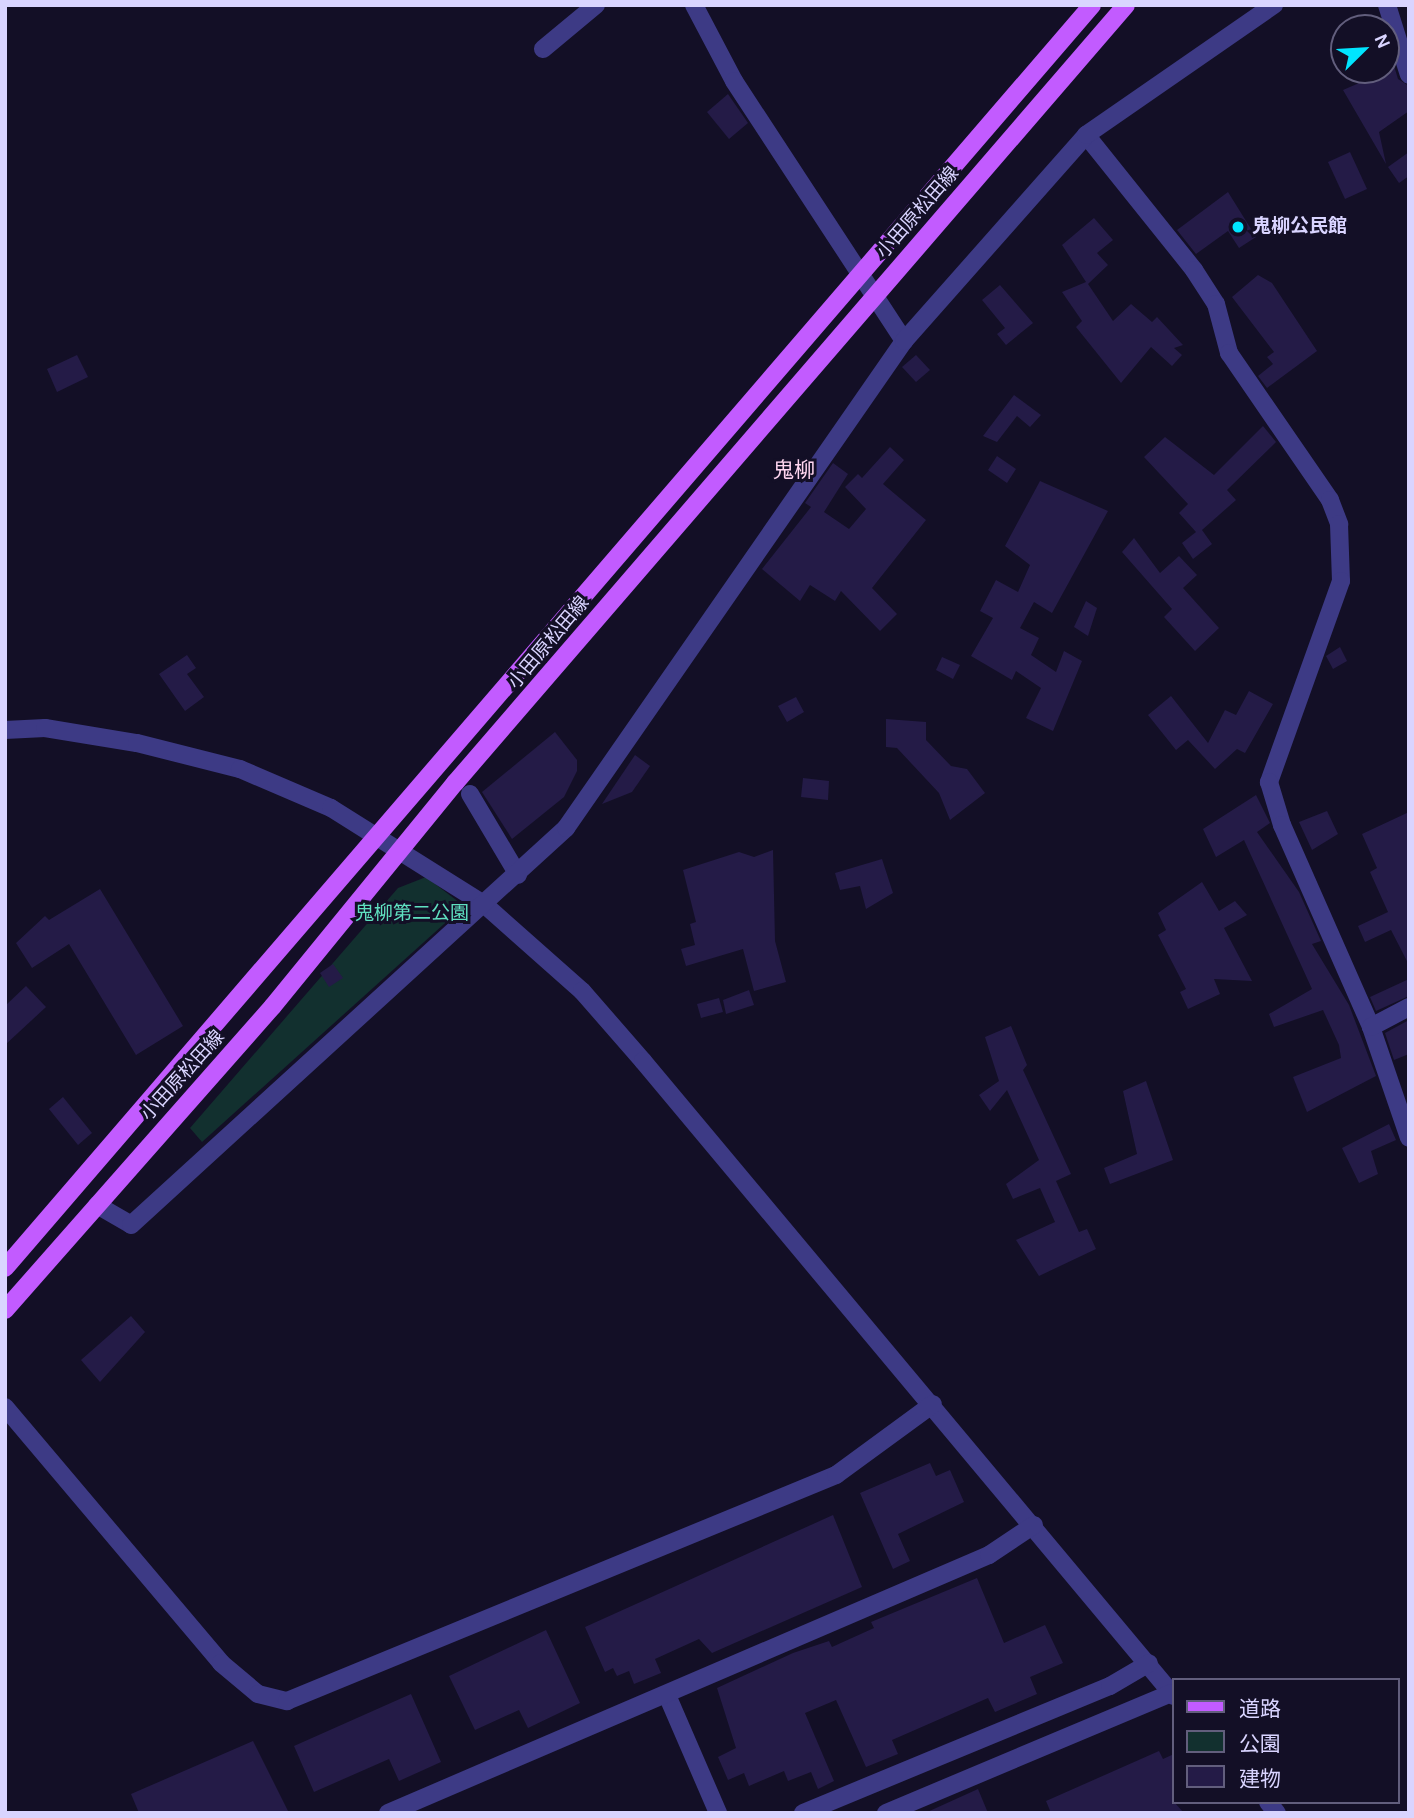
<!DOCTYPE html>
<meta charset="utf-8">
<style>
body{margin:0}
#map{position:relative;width:1414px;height:1818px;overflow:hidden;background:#130f26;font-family:Karla,"Noto Sans JP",sans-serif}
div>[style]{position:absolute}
.green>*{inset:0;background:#12302f}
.building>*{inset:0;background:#241b47}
.minor>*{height:18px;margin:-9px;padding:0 9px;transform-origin:9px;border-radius:9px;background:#3d3a85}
.major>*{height:18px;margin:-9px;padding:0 9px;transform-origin:9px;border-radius:9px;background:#c25bff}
.dots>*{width:19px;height:19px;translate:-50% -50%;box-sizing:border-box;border:4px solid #130f26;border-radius:50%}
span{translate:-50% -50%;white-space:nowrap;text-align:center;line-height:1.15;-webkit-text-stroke:6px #130f26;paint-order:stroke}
.street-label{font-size:19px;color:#d9d4ff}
.poi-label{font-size:19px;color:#d9d4ff;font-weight:700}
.left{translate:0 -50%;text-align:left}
.park-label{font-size:19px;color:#5fe0c0}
.neighbourhood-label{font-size:21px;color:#ffd6f0}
.frame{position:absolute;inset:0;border:7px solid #d9d4ff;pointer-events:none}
.legend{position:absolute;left:1172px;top:1678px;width:228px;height:126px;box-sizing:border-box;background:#130f26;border:2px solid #625e7d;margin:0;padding:9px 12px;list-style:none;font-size:21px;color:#d9d4ff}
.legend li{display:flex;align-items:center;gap:14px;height:35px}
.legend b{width:35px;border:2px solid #625e7d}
.north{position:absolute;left:1330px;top:14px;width:70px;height:70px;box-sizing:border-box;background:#130f26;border:2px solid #625e7d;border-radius:50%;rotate:66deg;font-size:19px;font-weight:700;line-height:28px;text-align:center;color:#d9d4ff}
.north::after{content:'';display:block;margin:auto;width:24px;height:32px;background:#00e5ff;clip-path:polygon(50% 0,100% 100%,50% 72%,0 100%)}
</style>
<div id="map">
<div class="green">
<div style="clip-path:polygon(426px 877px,464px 906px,202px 1142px,190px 1128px,398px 888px)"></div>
</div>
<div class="building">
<div style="clip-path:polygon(1387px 43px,1398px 79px,1409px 86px,1409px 111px,1379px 132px,1386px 164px,1343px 90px,1373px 77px,1370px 70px,1386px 70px)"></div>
<div style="clip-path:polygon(728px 94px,748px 123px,729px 139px,707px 112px)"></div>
<div style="clip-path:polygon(1350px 152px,1367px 189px,1345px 199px,1328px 162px)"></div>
<div style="clip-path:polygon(1409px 152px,1409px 176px,1399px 183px,1388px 167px)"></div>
<div style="clip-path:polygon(1228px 192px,1256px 237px,1239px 248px,1228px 231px,1196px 254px,1177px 230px)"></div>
<div style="clip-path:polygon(1094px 218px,1113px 240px,1097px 253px,1108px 265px,1088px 284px,1113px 321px,1131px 304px,1152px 322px,1157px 317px,1183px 345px,1174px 348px,1182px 355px,1172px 366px,1151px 347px,1121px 383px,1076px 327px,1082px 321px,1062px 292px,1086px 282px,1062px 245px)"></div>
<div style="clip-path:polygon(1258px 275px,1272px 283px,1317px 351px,1267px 388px,1258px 376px,1273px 364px,1267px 357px,1274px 352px,1232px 297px)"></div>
<div style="clip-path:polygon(1000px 285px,1033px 323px,1006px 345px,997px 334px,1005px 328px,982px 300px)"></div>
<div style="clip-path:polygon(77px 355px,88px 377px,57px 392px,47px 369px)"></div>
<div style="clip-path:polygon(916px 355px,930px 370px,916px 382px,902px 367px)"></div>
<div style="clip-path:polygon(1014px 395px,1041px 415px,1030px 427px,1017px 416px,997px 442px,983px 436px)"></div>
<div style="clip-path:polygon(1263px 426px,1276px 442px,1227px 490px,1236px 500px,1202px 530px,1212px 544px,1193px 559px,1182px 543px,1196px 532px,1179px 513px,1188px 504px,1144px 457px,1165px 437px,1214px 475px)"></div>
<div style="clip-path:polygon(890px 447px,904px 460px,883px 484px,926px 520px,872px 588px,897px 614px,880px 631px,841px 591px,835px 601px,810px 585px,800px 601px,762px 569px,811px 507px,805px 503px,833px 463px,848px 474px,824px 512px,849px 529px,866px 509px,845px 487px,858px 474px,862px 478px)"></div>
<div style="clip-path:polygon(997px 456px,1016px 469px,1007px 483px,988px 470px)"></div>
<div style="clip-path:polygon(1040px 481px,1108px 511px,1052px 613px,1034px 602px,1020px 628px,1039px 638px,1031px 655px,1056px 672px,1064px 651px,1082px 661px,1053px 731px,1026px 718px,1041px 688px,1016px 671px,1012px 680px,971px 656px,993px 618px,980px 611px,996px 580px,1018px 592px,1030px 565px,1005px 546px)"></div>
<div style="clip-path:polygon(1134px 538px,1160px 573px,1179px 556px,1197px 575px,1183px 588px,1219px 628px,1195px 651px,1164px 617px,1172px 609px,1122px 552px)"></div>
<div style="clip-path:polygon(1086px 601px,1097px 608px,1088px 636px,1074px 627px)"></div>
<div style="clip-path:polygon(1340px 647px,1347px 661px,1333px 669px,1326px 656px)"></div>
<div style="clip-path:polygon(187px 655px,196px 668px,187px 674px,204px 697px,185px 711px,159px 674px)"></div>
<div style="clip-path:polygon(942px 657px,960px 665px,953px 679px,936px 670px)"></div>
<div style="clip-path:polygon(1249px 691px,1273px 704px,1245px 753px,1237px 749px,1215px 769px,1188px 740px,1176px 750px,1148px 715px,1171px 696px,1208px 743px,1225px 710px,1236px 715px)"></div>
<div style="clip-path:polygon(796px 697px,804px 712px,787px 722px,778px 706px)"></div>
<div style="clip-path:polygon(886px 719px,926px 722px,926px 740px,951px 766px,967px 769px,985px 793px,950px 820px,939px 793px,897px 748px,886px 747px)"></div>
<div style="clip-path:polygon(555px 732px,577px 760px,577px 771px,564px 797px,512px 839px,482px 792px)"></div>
<div style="clip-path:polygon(635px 755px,650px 766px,632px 792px,602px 804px)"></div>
<div style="clip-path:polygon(803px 778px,829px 781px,828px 800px,801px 797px)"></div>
<div style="clip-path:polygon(1256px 795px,1270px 823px,1257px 832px,1299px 892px,1321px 941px,1312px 944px,1349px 1005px,1376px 1076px,1307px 1112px,1293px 1077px,1341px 1058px,1339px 1045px,1323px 1010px,1274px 1027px,1269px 1014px,1312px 989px,1244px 840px,1216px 857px,1203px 829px)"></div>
<div style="clip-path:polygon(1327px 811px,1338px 834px,1312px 850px,1299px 822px)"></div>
<div style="clip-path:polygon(1409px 812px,1409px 965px,1391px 930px,1365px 942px,1358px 926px,1388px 912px,1370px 872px,1377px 868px,1362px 834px)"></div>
<div style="clip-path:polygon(773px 850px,775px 941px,786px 982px,754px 991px,743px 949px,686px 966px,681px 949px,695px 945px,690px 924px,696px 922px,683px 870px,739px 852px,754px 857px)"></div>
<div style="clip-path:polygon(882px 859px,893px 893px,866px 909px,860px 886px,840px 890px,835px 873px)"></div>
<div style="clip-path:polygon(1202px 882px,1219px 911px,1235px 901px,1247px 915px,1224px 928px,1252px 981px,1214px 979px,1220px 994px,1188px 1009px,1180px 992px,1186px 989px,1158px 935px,1166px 930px,1158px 913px)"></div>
<div style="clip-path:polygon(100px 889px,183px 1026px,136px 1055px,69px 944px,32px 968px,16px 943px,45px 916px,49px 920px)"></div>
<div style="clip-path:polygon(333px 964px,343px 978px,329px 987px,320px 973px)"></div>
<div style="clip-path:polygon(1409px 979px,1409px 996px,1376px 1011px,1370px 997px)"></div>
<div style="clip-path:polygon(26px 986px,46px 1007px,5px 1045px,5px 1006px)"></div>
<div style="clip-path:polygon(749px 990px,754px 1005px,726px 1014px,723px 1000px)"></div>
<div style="clip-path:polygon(719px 998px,723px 1012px,701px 1018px,697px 1004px)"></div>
<div style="clip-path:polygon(1409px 1020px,1409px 1054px,1394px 1060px,1385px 1033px)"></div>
<div style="clip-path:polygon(1011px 1026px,1027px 1065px,1023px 1070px,1071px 1174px,1056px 1181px,1079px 1232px,1087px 1229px,1096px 1249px,1039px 1276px,1016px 1240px,1055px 1222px,1040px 1188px,1013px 1199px,1006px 1184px,1039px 1160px,1007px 1090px,990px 1111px,979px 1095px,999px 1081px,985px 1037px)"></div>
<div style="clip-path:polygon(1146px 1081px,1173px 1160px,1110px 1184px,1104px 1168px,1137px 1154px,1123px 1091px)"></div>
<div style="clip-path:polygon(63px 1097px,92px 1133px,78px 1145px,49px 1109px)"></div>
<div style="clip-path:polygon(1389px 1124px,1396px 1140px,1371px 1151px,1378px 1174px,1359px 1183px,1342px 1148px)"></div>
<div style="clip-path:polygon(131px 1316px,145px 1332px,100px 1382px,81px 1360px)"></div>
<div style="clip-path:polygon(930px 1463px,936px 1476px,950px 1470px,964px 1502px,898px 1534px,910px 1561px,893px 1569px,860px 1493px)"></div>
<div style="clip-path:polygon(833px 1515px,862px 1587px,712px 1653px,699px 1639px,655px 1659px,661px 1673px,634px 1684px,629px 1671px,617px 1676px,613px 1668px,605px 1672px,585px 1627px)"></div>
<div style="clip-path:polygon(977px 1578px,1004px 1643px,1045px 1625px,1063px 1663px,1030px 1677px,1037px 1694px,995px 1712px,988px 1698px,892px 1740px,898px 1754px,866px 1767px,836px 1700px,805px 1713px,834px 1781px,818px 1789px,811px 1772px,788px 1781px,784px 1771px,749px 1786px,744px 1773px,728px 1780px,718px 1757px,736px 1748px,717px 1688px,793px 1653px,829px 1641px,832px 1647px,874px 1628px,871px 1622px)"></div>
<div style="clip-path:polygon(546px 1630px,580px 1703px,528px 1728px,519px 1710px,475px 1730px,449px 1676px)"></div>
<div style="clip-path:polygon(411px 1694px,441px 1762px,399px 1781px,389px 1759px,314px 1792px,294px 1746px)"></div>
<div style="clip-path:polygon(253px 1741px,289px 1813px,139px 1813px,131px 1794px)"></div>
<div style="clip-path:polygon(1159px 1751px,1163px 1759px,1174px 1754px,1174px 1802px,1184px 1813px,1051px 1813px,1046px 1801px)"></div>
<div style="clip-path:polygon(978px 1789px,988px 1813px,925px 1813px)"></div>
</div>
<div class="minor">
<div style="left:694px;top:5px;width:86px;rotate:62.2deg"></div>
<div style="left:734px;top:81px;width:311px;rotate:56.8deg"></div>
<div style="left:1387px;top:5px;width:73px;rotate:72.6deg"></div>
<div style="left:543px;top:49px;width:69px;rotate:-39.7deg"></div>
<div style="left:1086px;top:135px;width:173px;rotate:51.3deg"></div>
<div style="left:1194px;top:270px;width:40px;rotate:57.1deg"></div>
<div style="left:1216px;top:304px;width:51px;rotate:75.1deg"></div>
<div style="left:1229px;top:353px;width:178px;rotate:55.5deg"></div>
<div style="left:1330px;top:500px;width:26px;rotate:69deg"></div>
<div style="left:1339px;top:524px;width:57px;rotate:88deg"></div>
<div style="left:1341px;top:581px;width:214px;rotate:109.7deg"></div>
<div style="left:1269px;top:782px;width:45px;rotate:73.2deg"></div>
<div style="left:1282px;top:825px;width:221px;rotate:66.2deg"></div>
<div style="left:1371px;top:1027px;width:117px;rotate:71.1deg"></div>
<div style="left:5px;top:730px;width:40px;rotate:-2.9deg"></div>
<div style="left:45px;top:728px;width:93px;rotate:9.3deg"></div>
<div style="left:137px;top:743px;width:106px;rotate:14.2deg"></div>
<div style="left:240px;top:769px;width:99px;rotate:23.2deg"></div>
<div style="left:331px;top:808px;width:182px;rotate:32.2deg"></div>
<div style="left:485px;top:905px;width:130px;rotate:41.6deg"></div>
<div style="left:582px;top:991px;width:93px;rotate:48.9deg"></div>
<div style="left:643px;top:1061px;width:828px;rotate:50.1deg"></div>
<div style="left:470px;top:794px;width:94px;rotate:59.3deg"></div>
<div style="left:1371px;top:1027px;width:43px;rotate:-27.8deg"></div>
<div style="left:97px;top:1205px;width:39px;rotate:30deg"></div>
<div style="left:131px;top:1225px;width:589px;rotate:-42.38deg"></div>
<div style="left:566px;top:828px;width:593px;rotate:-55.24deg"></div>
<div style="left:904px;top:341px;width:275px;rotate:-48.5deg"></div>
<div style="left:1086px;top:135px;width:229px;rotate:-34.7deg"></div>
<div style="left:5px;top:1407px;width:335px;rotate:49.8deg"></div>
<div style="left:221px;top:1663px;width:48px;rotate:40deg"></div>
<div style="left:258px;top:1694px;width:30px;rotate:14deg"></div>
<div style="left:287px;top:1701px;width:594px;rotate:-22.37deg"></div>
<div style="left:836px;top:1475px;width:120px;rotate:-36.2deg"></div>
<div style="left:667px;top:1695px;width:129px;rotate:66.6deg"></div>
<div style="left:1268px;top:1802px;width:14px;rotate:51deg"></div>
<div style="left:388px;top:1813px;width:654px;rotate:-23.23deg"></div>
<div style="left:989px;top:1555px;width:54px;rotate:-33.7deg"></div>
<div style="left:803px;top:1813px;width:332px;rotate:-22.5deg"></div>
<div style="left:1110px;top:1686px;width:45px;rotate:-30.5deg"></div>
<div style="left:886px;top:1813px;width:309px;rotate:-22.8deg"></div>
</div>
<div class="major">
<div style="left:5px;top:1268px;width:1666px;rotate:-49.28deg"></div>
<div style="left:5px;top:1310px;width:405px;rotate:-48.6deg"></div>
<div style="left:273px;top:1006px;width:288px;rotate:-50.8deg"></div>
<div style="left:455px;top:783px;width:1027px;rotate:-49.22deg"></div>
</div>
<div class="dots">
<div style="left:1238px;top:227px;background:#00e5ff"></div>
</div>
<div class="street-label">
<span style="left:918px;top:213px;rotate:-49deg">小田原松田線</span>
<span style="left:549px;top:643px;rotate:-50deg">小田原松田線</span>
<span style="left:183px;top:1076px;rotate:-48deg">小田原松田線</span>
</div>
<div class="poi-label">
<span class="left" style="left:1252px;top:227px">鬼柳公民館</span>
</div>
<div class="park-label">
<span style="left:412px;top:914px">鬼柳第二公園</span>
</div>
<div class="neighbourhood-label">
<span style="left:794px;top:470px">鬼柳</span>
</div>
<div class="frame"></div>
<ul class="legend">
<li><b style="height:9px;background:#c25bff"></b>道路</li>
<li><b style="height:19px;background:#12302f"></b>公園</li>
<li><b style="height:19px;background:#241b47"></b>建物</li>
</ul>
<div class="north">N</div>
</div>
